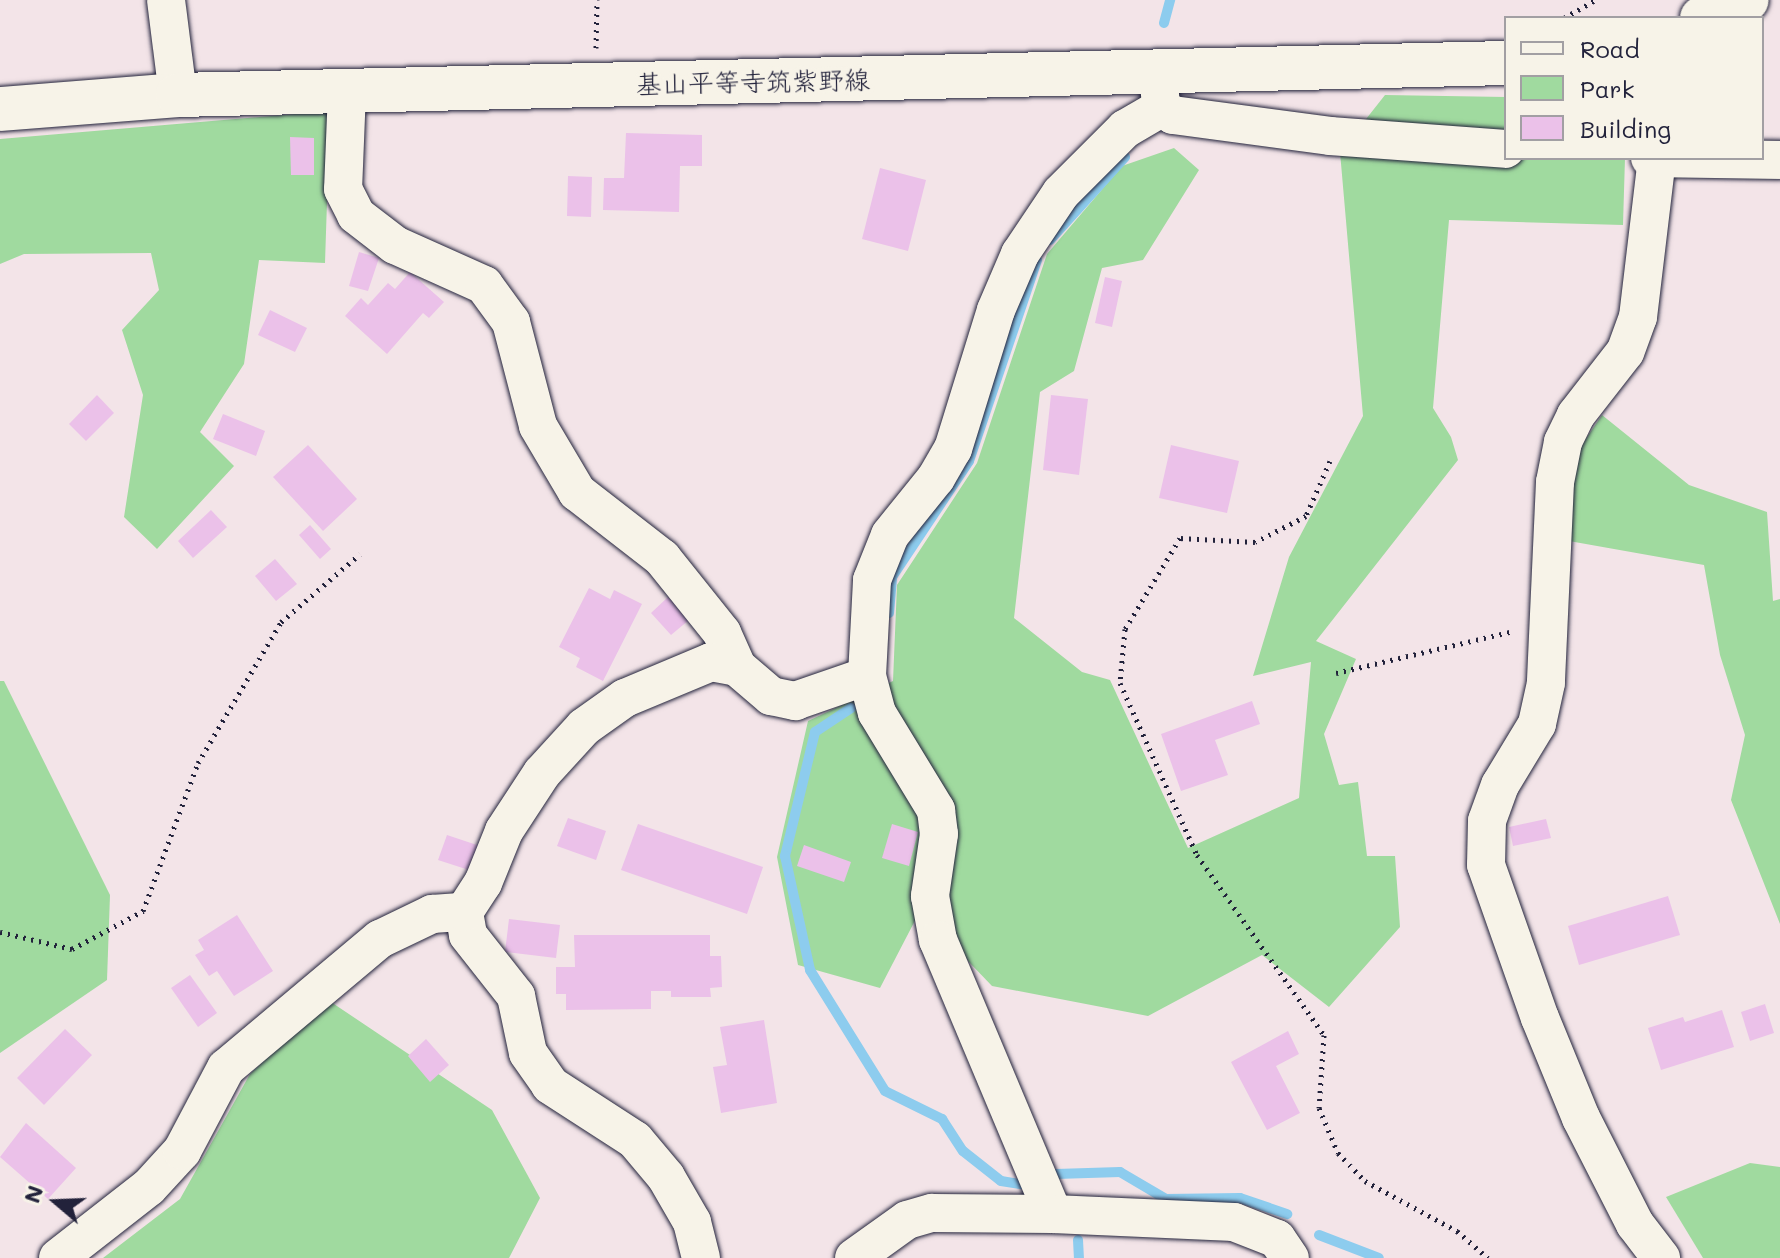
<!DOCTYPE html>
<meta charset="utf-8">
<style>
body{margin:0}
#map{position:relative;width:1780px;height:1258px;overflow:hidden;background:#f3e4e8;font-family:Mali,"Klee One",sans-serif}
div>[style]{position:absolute}
.green>*{inset:0;background:#a0da9f}
.stream>*{height:10px;margin:-5px;padding:0 5px;transform-origin:5px;border-radius:5px;background:#8dccee}
.building>*{inset:0;background:#ebc1e9}
.path>*{height:5px;margin-top:-2.5px;transform-origin:0;background:repeating-linear-gradient(90deg,#22223b 0 2px,transparent 0 8px)}
.roads{filter:drop-shadow(0 0 2px #22223b) drop-shadow(0 0 2px #22223b)}
.street>*{height:38px;margin:-19px;padding:0 19px;transform-origin:19px;border-radius:19px;background:#f7f3e8}
.secondary>*{height:44px;margin:-22px;padding:0 22px;transform-origin:22px;border-radius:22px;background:#f7f3e8}
span{translate:-50% -50%;white-space:nowrap;text-align:center;line-height:1.15;-webkit-text-stroke:8px #f7f3e8;paint-order:stroke}
.street-label{font-size:26px;color:#22223b}
.legend{position:absolute;left:1504px;top:16px;width:260px;height:144px;box-sizing:border-box;background:#f7f3e8;border:2px solid #a29fa3;margin:0;padding:10px 14px;list-style:none;font-size:24px;color:#22223b}
.legend li{display:flex;align-items:center;gap:16px;height:40px}
.legend b{width:40px;border:2px solid #a29fa3}
.north{position:absolute;left:16px;top:1162px;width:80px;height:80px;-webkit-text-stroke:6px #f7f3e8;paint-order:stroke;rotate:289deg;font-size:22px;font-weight:700;line-height:32px;text-align:center;color:#22223b}
.north::after{content:'';display:block;margin:auto;width:28px;height:36px;background:#22223b;clip-path:polygon(50% 0,100% 100%,50% 72%,0 100%)}
</style>
<div id="map">
<div class="green">
<div style="clip-path:polygon(1385px 95px,1506px 97px,1506px 158px,1625px 158px,1623px 225px,1449px 220px,1433px 408px,1451px 437px,1458px 460px,1316px 641px,1356px 659px,1324px 734px,1339px 785px,1358px 782px,1367px 856px,1395px 856px,1400px 927px,1329px 1007px,1262px 955px,1148px 1016px,992px 986px,920px 911px,880px 988px,798px 965px,777px 857px,808px 721px,893px 681px,897px 585px,977px 463px,1047px 254px,1122px 166px,1174px 148px,1199px 170px,1143px 260px,1102px 268px,1074px 371px,1040px 392px,1014px 618px,1082px 672px,1110px 680px,1188px 848px,1299px 798px,1311px 662px,1253px 676px,1289px 557px,1363px 416px,1340px 152px)"></div>
<div style="clip-path:polygon(330px 111px,325px 263px,259px 260px,244px 364px,200px 432px,234px 466px,157px 549px,124px 517px,143px 395px,122px 330px,159px 290px,151px 253px,24px 254px,0 264px,0 139px)"></div>
<div style="clip-path:polygon(1602px 415px,1689px 485px,1767px 512px,1773px 601px,1780px 599px,1780px 924px,1731px 800px,1745px 735px,1720px 655px,1704px 565px,1569px 541px,1568px 465px)"></div>
<div style="clip-path:polygon(0 681px,4px 681px,110px 895px,107px 980px,0 1053px)"></div>
<div style="clip-path:polygon(328px 1000px,492px 1110px,540px 1198px,509px 1258px,103px 1258px,180px 1199px,250px 1074px)"></div>
<div style="clip-path:polygon(1750px 1163px,1780px 1167px,1780px 1258px,1703px 1258px,1666px 1197px)"></div>
</div>
<div class="stream">
<div style="left:1164px;top:23px;width:24px;rotate:-75deg"></div>
<div style="left:1050px;top:240px;width:112px;rotate:-47.9deg"></div>
<div style="left:889px;top:613px;width:36px;rotate:-85deg"></div>
<div style="left:892px;top:577px;width:139px;rotate:-56.4deg"></div>
<div style="left:969px;top:461px;width:212px;rotate:-71.3deg"></div>
<div style="left:851px;top:708px;width:43px;rotate:146.3deg"></div>
<div style="left:815px;top:732px;width:128px;rotate:103.6deg"></div>
<div style="left:785px;top:856px;width:117px;rotate:77.6deg"></div>
<div style="left:810px;top:970px;width:142px;rotate:58.2deg"></div>
<div style="left:885px;top:1091px;width:64px;rotate:26.2deg"></div>
<div style="left:942px;top:1119px;width:38px;rotate:57deg"></div>
<div style="left:963px;top:1151px;width:48px;rotate:38.3deg"></div>
<div style="left:1001px;top:1181px;width:20px;rotate:9deg"></div>
<div style="left:1056px;top:1174px;width:64px;rotate:-1.8deg"></div>
<div style="left:1120px;top:1172px;width:53px;rotate:30.4deg"></div>
<div style="left:1166px;top:1199px;width:74px;rotate:-0.8deg"></div>
<div style="left:1240px;top:1198px;width:50px;rotate:18.8deg"></div>
<div style="left:1319px;top:1235px;width:64px;rotate:21deg"></div>
<div style="left:1078px;top:1240px;width:18px;rotate:87deg"></div>
</div>
<div class="building">
<div style="clip-path:polygon(626px 133px,702px 135px,702px 166px,680px 166px,679px 212px,603px 210px,604px 178px,624px 178px)"></div>
<div style="clip-path:polygon(290px 137px,314px 138px,314px 175px,291px 175px)"></div>
<div style="clip-path:polygon(880px 168px,926px 180px,908px 251px,862px 239px)"></div>
<div style="clip-path:polygon(568px 176px,592px 177px,591px 217px,567px 216px)"></div>
<div style="clip-path:polygon(359px 252px,379px 258px,368px 291px,349px 286px)"></div>
<div style="clip-path:polygon(410px 272px,444px 302px,429px 318px,423px 313px,387px 354px,345px 316px,361px 298px,368px 305px,388px 283px,395px 289px)"></div>
<div style="clip-path:polygon(1105px 277px,1122px 281px,1112px 327px,1095px 323px)"></div>
<div style="clip-path:polygon(270px 310px,307px 328px,295px 352px,258px 335px)"></div>
<div style="clip-path:polygon(97px 395px,114px 413px,86px 441px,69px 424px)"></div>
<div style="clip-path:polygon(1051px 395px,1088px 399px,1079px 475px,1043px 470px)"></div>
<div style="clip-path:polygon(223px 414px,265px 431px,256px 456px,213px 439px)"></div>
<div style="clip-path:polygon(308px 445px,357px 499px,323px 531px,273px 477px)"></div>
<div style="clip-path:polygon(1171px 445px,1239px 461px,1227px 513px,1159px 498px)"></div>
<div style="clip-path:polygon(211px 510px,227px 527px,193px 558px,178px 541px)"></div>
<div style="clip-path:polygon(310px 525px,331px 549px,320px 559px,299px 535px)"></div>
<div style="clip-path:polygon(275px 559px,297px 584px,276px 601px,255px 576px)"></div>
<div style="clip-path:polygon(589px 588px,610px 599px,614px 590px,642px 604px,603px 681px,576px 667px,580px 658px,559px 647px)"></div>
<div style="clip-path:polygon(668px 597px,689px 620px,671px 635px,651px 613px)"></div>
<div style="clip-path:polygon(1252px 701px,1260px 724px,1215px 740px,1228px 775px,1181px 791px,1161px 734px)"></div>
<div style="clip-path:polygon(568px 818px,606px 831px,596px 860px,557px 846px)"></div>
<div style="clip-path:polygon(1546px 819px,1551px 838px,1513px 846px,1509px 827px)"></div>
<div style="clip-path:polygon(638px 824px,763px 867px,747px 914px,621px 870px)"></div>
<div style="clip-path:polygon(892px 824px,918px 832px,909px 866px,882px 858px)"></div>
<div style="clip-path:polygon(447px 835px,480px 846px,472px 871px,438px 860px)"></div>
<div style="clip-path:polygon(804px 845px,851px 862px,844px 882px,797px 866px)"></div>
<div style="clip-path:polygon(1668px 896px,1680px 935px,1579px 965px,1568px 926px)"></div>
<div style="clip-path:polygon(237px 915px,273px 971px,234px 996px,217px 971px,209px 976px,195px 955px,204px 950px,198px 940px)"></div>
<div style="clip-path:polygon(509px 919px,560px 925px,556px 958px,505px 952px)"></div>
<div style="clip-path:polygon(574px 935px,710px 935px,710px 956px,721px 956px,722px 987px,710px 988px,711px 997px,671px 997px,671px 991px,651px 991px,651px 1009px,566px 1010px,566px 994px,556px 994px,556px 967px,575px 967px)"></div>
<div style="clip-path:polygon(190px 975px,217px 1013px,198px 1027px,171px 988px)"></div>
<div style="clip-path:polygon(1765px 1004px,1774px 1033px,1750px 1041px,1741px 1012px)"></div>
<div style="clip-path:polygon(1722px 1010px,1734px 1047px,1661px 1070px,1648px 1028px,1683px 1017px,1685px 1022px)"></div>
<div style="clip-path:polygon(764px 1020px,777px 1103px,721px 1113px,713px 1067px,727px 1065px,720px 1027px)"></div>
<div style="clip-path:polygon(65px 1029px,92px 1055px,44px 1105px,17px 1078px)"></div>
<div style="clip-path:polygon(1288px 1031px,1299px 1054px,1276px 1066px,1300px 1113px,1267px 1130px,1231px 1062px)"></div>
<div style="clip-path:polygon(426px 1039px,449px 1065px,430px 1082px,408px 1056px)"></div>
<div style="clip-path:polygon(26px 1123px,76px 1168px,48px 1199px,0 1157px)"></div>
</div>
<div class="path">
<div style="left:1564px;top:18px;width:36px;rotate:-30deg"></div>
<div style="left:596px;top:48px;width:48px;rotate:-88.8deg"></div>
<div style="left:1330px;top:461px;width:60px;rotate:113.6deg"></div>
<div style="left:1306px;top:516px;width:57px;rotate:153deg"></div>
<div style="left:1255px;top:542px;width:75px;rotate:-176.9deg"></div>
<div style="left:1180px;top:538px;width:106px;rotate:121.1deg"></div>
<div style="left:1125px;top:629px;width:54px;rotate:95.3deg"></div>
<div style="left:1120px;top:683px;width:188px;rotate:65.9deg"></div>
<div style="left:1197px;top:855px;width:220px;rotate:54.8deg"></div>
<div style="left:1324px;top:1035px;width:73px;rotate:93.9deg"></div>
<div style="left:1319px;top:1108px;width:49px;rotate:67.1deg"></div>
<div style="left:1338px;top:1153px;width:39px;rotate:46deg"></div>
<div style="left:1365px;top:1181px;width:105px;rotate:28.5deg"></div>
<div style="left:1457px;top:1231px;width:41px;rotate:41.1deg"></div>
<div style="left:1336px;top:673px;width:182px;rotate:-13.3deg"></div>
<div style="left:0;top:932px;width:74px;rotate:13.3deg"></div>
<div style="left:72px;top:949px;width:81px;rotate:-28.2deg"></div>
<div style="left:143px;top:911px;width:158px;rotate:-69.6deg"></div>
<div style="left:198px;top:763px;width:164px;rotate:-59.5deg"></div>
<div style="left:281px;top:622px;width:104px;rotate:-40.7deg"></div>
</div>
<div class="roads">
<div class="street">
<div style="left:166px;top:0;width:96px;rotate:82.8deg"></div>
<div style="left:1159px;top:83px;width:25px;rotate:85deg"></div>
<div style="left:1161px;top:108px;width:14px;rotate:30deg"></div>
<div style="left:1173px;top:115px;width:158px;rotate:7.6deg"></div>
<div style="left:1330px;top:136px;width:176px;rotate:4.2deg"></div>
<div style="left:347px;top:91px;width:98px;rotate:92.3deg"></div>
<div style="left:343px;top:189px;width:29px;rotate:63deg"></div>
<div style="left:356px;top:215px;width:49px;rotate:37.6deg"></div>
<div style="left:395px;top:245px;width:98px;rotate:24.2deg"></div>
<div style="left:484px;top:285px;width:46px;rotate:53.9deg"></div>
<div style="left:511px;top:322px;width:107px;rotate:75.4deg"></div>
<div style="left:538px;top:426px;width:77px;rotate:59.4deg"></div>
<div style="left:577px;top:492px;width:108px;rotate:37.8deg"></div>
<div style="left:662px;top:558px;width:96px;rotate:51.3deg"></div>
<div style="left:722px;top:633px;width:37px;rotate:66deg"></div>
<div style="left:737px;top:667px;width:45px;rotate:40.5deg"></div>
<div style="left:771px;top:696px;width:25px;rotate:12deg"></div>
<div style="left:795px;top:701px;width:76px;rotate:-19.1deg"></div>
<div style="left:867px;top:676px;width:96px;rotate:-87deg"></div>
<div style="left:872px;top:580px;width:48px;rotate:-68.2deg"></div>
<div style="left:890px;top:535px;width:73px;rotate:-51.1deg"></div>
<div style="left:936px;top:478px;width:34px;rotate:-60deg"></div>
<div style="left:953px;top:449px;width:145px;rotate:-72.8deg"></div>
<div style="left:996px;top:310px;width:61px;rotate:-66.8deg"></div>
<div style="left:1020px;top:254px;width:73px;rotate:-56.1deg"></div>
<div style="left:1061px;top:193px;width:91px;rotate:-45deg"></div>
<div style="left:1125px;top:129px;width:42px;rotate:-30.3deg"></div>
<div style="left:1650px;top:158px;width:130px;rotate:0.9deg"></div>
<div style="left:1657px;top:158px;width:160px;rotate:96.8deg"></div>
<div style="left:1638px;top:317px;width:37px;rotate:110deg"></div>
<div style="left:1625px;top:352px;width:80px;rotate:127.9deg"></div>
<div style="left:1576px;top:415px;width:30px;rotate:116deg"></div>
<div style="left:1563px;top:442px;width:41px;rotate:101.3deg"></div>
<div style="left:1555px;top:482px;width:201px;rotate:92.6deg"></div>
<div style="left:1546px;top:683px;width:42px;rotate:102.4deg"></div>
<div style="left:1537px;top:724px;width:71px;rotate:121.2deg"></div>
<div style="left:1500px;top:785px;width:38px;rotate:110deg"></div>
<div style="left:1487px;top:821px;width:44px;rotate:91.3deg"></div>
<div style="left:1486px;top:865px;width:162px;rotate:70.6deg"></div>
<div style="left:1540px;top:1018px;width:108px;rotate:67.7deg"></div>
<div style="left:1581px;top:1118px;width:119px;rotate:63deg"></div>
<div style="left:1635px;top:1224px;width:43px;rotate:52.6deg"></div>
<div style="left:867px;top:676px;width:38px;rotate:75deg"></div>
<div style="left:877px;top:713px;width:114px;rotate:58.7deg"></div>
<div style="left:936px;top:810px;width:24px;rotate:83deg"></div>
<div style="left:939px;top:834px;width:63px;rotate:98.3deg"></div>
<div style="left:930px;top:896px;width:45px;rotate:79.7deg"></div>
<div style="left:938px;top:940px;width:297px;rotate:67.2deg"></div>
<div style="left:464px;top:912px;width:23px;rotate:80deg"></div>
<div style="left:468px;top:935px;width:78px;rotate:51.8deg"></div>
<div style="left:516px;top:996px;width:58px;rotate:78.1deg"></div>
<div style="left:528px;top:1053px;width:39px;rotate:55deg"></div>
<div style="left:550px;top:1085px;width:101px;rotate:32.9deg"></div>
<div style="left:635px;top:1140px;width:48px;rotate:50deg"></div>
<div style="left:666px;top:1177px;width:52px;rotate:60deg"></div>
<div style="left:692px;top:1222px;width:37px;rotate:76deg"></div>
<div style="left:58px;top:1258px;width:115px;rotate:-38deg"></div>
<div style="left:149px;top:1187px;width:49px;rotate:-47.5deg"></div>
<div style="left:182px;top:1151px;width:94px;rotate:-62.1deg"></div>
<div style="left:226px;top:1068px;width:201px;rotate:-40deg"></div>
<div style="left:380px;top:939px;width:58px;rotate:-25.7deg"></div>
<div style="left:432px;top:914px;width:32px;rotate:-4deg"></div>
<div style="left:464px;top:912px;width:35px;rotate:-57deg"></div>
<div style="left:483px;top:883px;width:56px;rotate:-68deg"></div>
<div style="left:504px;top:831px;width:69px;rotate:-56.8deg"></div>
<div style="left:542px;top:773px;width:62px;rotate:-47.6deg"></div>
<div style="left:584px;top:727px;width:50px;rotate:-35.3deg"></div>
<div style="left:625px;top:698px;width:93px;rotate:-22.7deg"></div>
<div style="left:711px;top:662px;width:26px;rotate:11deg"></div>
<div style="left:854px;top:1258px;width:65px;rotate:-35.6deg"></div>
<div style="left:907px;top:1220px;width:26px;rotate:-16deg"></div>
<div style="left:932px;top:1213px;width:121px;rotate:0.5deg"></div>
<div style="left:1053px;top:1214px;width:181px;rotate:2.5deg"></div>
<div style="left:1234px;top:1222px;width:46px;rotate:21.6deg"></div>
<div style="left:1277px;top:1239px;width:23px;rotate:56deg"></div>
</div>
<div class="secondary">
<div style="left:1702px;top:18px;width:48px;rotate:-21.8deg"></div>
<div style="left:0;top:109px;width:179px;rotate:-4.5deg"></div>
<div style="left:178px;top:95px;width:1328px;rotate:-1.38deg"></div>
</div>
</div>
<div class="street-label">
<span style="left:753px;top:82px;rotate:-1deg">基山平等寺筑紫野線</span>
</div>
<ul class="legend">
<li><b style="height:10px;background:#f7f3e8"></b>Road</li>
<li><b style="height:22px;background:#a0da9f"></b>Park</li>
<li><b style="height:22px;background:#ebc1e9"></b>Building</li>
</ul>
<div class="north">N</div>
</div>
